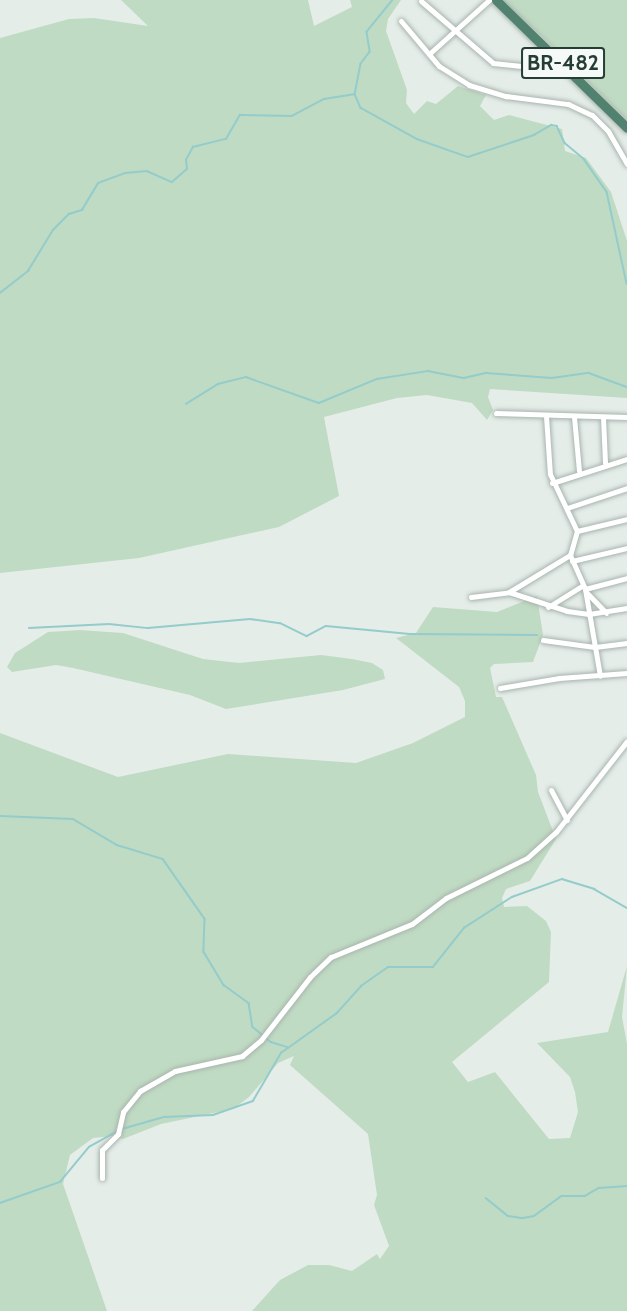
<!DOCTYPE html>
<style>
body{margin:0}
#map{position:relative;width:627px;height:1311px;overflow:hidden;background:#e5ede8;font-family:Cabin,sans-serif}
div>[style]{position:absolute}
.green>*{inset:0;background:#c0dbc3}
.stream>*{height:1.5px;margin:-0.75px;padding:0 0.75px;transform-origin:0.75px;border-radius:0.75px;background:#93cccb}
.roads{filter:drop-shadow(0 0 2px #a8b5ae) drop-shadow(0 0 2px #a8b5ae)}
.minor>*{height:5px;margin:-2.5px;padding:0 2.5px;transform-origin:2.5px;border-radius:2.5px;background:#fff}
.trunk>*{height:9px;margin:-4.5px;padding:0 4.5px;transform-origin:4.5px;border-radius:4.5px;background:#51826f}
span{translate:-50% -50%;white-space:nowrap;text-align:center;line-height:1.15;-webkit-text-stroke:4.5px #f5f9f7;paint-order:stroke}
.shield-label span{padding:2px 4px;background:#f5f9f7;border:2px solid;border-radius:4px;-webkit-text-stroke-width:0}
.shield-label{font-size:21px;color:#263d33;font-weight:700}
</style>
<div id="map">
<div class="green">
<div style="clip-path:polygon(121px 0,308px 0,314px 26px,352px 7px,350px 0,401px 0,388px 19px,386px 31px,407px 90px,406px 103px,414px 114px,427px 101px,436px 104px,458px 86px,486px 95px,480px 106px,494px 120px,509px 115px,562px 129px,565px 151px,586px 158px,611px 192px,627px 241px,627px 398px,490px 389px,488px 397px,493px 410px,487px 420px,472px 403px,427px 395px,397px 398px,324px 417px,339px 496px,279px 527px,139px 558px,0 573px,0 38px,69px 19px,94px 18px,148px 26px)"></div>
<div style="clip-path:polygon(502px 0,627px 0,627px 120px,544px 38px)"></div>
<div style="clip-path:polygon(537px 596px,543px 635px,533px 662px,494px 664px,490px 668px,496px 697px,502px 697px,536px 775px,538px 792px,556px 839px,530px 881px,506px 889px,502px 898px,504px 907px,527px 906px,546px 921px,551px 932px,549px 982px,452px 1062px,468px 1082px,495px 1072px,549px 1139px,570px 1138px,578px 1112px,575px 1092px,570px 1077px,537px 1043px,608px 1032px,627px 966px,622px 1017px,627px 1044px,627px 1311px,252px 1311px,280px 1280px,308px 1265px,329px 1265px,352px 1271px,377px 1254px,380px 1259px,389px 1246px,374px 1205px,377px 1195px,368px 1134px,290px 1065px,294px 1056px,278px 1063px,249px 1097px,233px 1109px,161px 1124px,123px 1139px,112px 1136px,93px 1138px,70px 1155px,63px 1184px,107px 1311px,0 1311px,0 733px,118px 777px,228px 754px,356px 763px,413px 743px,465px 717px,465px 701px,459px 687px,396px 638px,416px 633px,433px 607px,497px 612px)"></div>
<div style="clip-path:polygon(80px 630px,123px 633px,203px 659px,239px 663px,321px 655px,352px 659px,372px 663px,383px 670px,385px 679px,343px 690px,226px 709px,190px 695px,73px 668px,56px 665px,12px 672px,7px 667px,15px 653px,48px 632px)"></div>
</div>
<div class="stream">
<div style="left:393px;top:0;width:41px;rotate:129.1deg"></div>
<div style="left:367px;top:32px;width:20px;rotate:81deg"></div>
<div style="left:370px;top:52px;width:15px;rotate:127deg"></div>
<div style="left:361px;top:64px;width:31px;rotate:101deg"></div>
<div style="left:355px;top:94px;width:15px;rotate:67deg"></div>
<div style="left:361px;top:108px;width:64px;rotate:29deg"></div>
<div style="left:417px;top:139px;width:54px;rotate:19.4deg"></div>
<div style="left:468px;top:157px;width:70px;rotate:-18.4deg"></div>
<div style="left:534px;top:135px;width:20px;rotate:-30deg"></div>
<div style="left:551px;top:125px;width:6px;rotate:9deg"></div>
<div style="left:557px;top:126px;width:19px;rotate:65deg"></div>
<div style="left:565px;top:143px;width:25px;rotate:40deg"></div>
<div style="left:584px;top:159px;width:40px;rotate:55.1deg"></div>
<div style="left:607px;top:192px;width:94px;rotate:77.7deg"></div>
<div style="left:0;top:293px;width:36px;rotate:-38deg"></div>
<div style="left:28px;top:271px;width:48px;rotate:-58.6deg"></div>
<div style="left:53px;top:230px;width:23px;rotate:-45deg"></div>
<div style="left:69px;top:214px;width:14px;rotate:-17deg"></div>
<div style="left:82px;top:210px;width:31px;rotate:-59deg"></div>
<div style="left:98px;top:183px;width:29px;rotate:-20deg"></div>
<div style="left:125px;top:173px;width:22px;rotate:-5deg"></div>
<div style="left:147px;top:171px;width:27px;rotate:24deg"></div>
<div style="left:172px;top:182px;width:20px;rotate:-41deg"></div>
<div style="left:187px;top:169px;width:9px;rotate:-96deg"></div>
<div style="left:186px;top:160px;width:15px;rotate:-62deg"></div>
<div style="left:193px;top:147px;width:34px;rotate:-14deg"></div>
<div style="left:226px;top:139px;width:28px;rotate:-60deg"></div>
<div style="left:240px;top:115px;width:52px;rotate:1.1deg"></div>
<div style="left:292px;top:116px;width:36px;rotate:-28deg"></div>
<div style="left:324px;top:99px;width:30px;rotate:-9deg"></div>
<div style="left:186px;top:404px;width:38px;rotate:-32deg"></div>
<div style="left:218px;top:384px;width:29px;rotate:-14deg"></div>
<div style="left:246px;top:377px;width:77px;rotate:19.6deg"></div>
<div style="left:319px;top:403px;width:63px;rotate:-22.5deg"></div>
<div style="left:377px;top:379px;width:52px;rotate:-8.9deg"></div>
<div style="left:428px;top:371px;width:37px;rotate:11deg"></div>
<div style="left:464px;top:378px;width:23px;rotate:-13deg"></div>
<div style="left:486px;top:373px;width:66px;rotate:4.3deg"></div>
<div style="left:552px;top:378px;width:37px;rotate:-8deg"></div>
<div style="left:589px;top:373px;width:40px;rotate:20.2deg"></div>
<div style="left:29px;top:628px;width:80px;rotate:-2.9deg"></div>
<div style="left:109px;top:624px;width:39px;rotate:6deg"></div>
<div style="left:148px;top:628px;width:102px;rotate:-5deg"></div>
<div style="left:250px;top:619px;width:30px;rotate:8deg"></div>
<div style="left:280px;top:623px;width:30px;rotate:26deg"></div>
<div style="left:307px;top:636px;width:21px;rotate:-28deg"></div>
<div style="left:326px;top:626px;width:84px;rotate:5.4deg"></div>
<div style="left:410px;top:634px;width:127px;rotate:0.5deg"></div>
<div style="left:0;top:816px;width:73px;rotate:2.4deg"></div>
<div style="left:73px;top:819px;width:51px;rotate:30.6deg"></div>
<div style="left:117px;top:845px;width:48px;rotate:16.9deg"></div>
<div style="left:163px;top:859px;width:73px;rotate:55deg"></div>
<div style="left:205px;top:919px;width:33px;rotate:92deg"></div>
<div style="left:204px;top:952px;width:39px;rotate:59deg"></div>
<div style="left:224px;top:985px;width:31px;rotate:36deg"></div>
<div style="left:249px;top:1003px;width:24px;rotate:81deg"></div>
<div style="left:253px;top:1027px;width:23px;rotate:40deg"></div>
<div style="left:271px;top:1042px;width:17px;rotate:17deg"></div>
<div style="left:122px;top:1129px;width:44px;rotate:-15.9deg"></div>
<div style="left:164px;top:1117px;width:49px;rotate:-2.3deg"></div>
<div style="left:213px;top:1115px;width:42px;rotate:-19.3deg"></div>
<div style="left:253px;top:1101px;width:56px;rotate:-59.7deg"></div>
<div style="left:281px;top:1053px;width:69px;rotate:-35.5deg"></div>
<div style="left:337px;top:1013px;width:36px;rotate:-48deg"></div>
<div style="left:361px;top:986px;width:33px;rotate:-35deg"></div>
<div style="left:388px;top:967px;width:45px"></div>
<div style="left:433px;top:967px;width:50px;rotate:-51.5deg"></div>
<div style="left:464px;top:928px;width:57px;rotate:-32.9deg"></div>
<div style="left:512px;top:897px;width:53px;rotate:-19.8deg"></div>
<div style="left:562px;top:879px;width:34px;rotate:17deg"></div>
<div style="left:594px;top:889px;width:38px;rotate:30deg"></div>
<div style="left:486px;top:1198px;width:28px;rotate:39deg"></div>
<div style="left:508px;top:1216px;width:15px;rotate:8deg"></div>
<div style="left:523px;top:1218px;width:11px;rotate:-10deg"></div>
<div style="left:534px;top:1216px;width:34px;rotate:-36deg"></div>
<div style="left:562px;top:1196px;width:23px"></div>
<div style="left:585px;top:1196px;width:16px;rotate:-30deg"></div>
<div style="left:599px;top:1188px;width:28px;rotate:-4deg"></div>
<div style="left:0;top:1203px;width:64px;rotate:-19.3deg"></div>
<div style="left:60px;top:1182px;width:45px;rotate:-50.4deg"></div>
<div style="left:89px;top:1147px;width:33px;rotate:-29deg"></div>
</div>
<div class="roads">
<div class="minor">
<div style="left:421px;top:1px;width:95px;rotate:40.7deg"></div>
<div style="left:493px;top:63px;width:31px;rotate:6deg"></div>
<div style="left:524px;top:66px;width:30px;rotate:-21deg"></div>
<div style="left:401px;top:21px;width:59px;rotate:49.8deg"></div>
<div style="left:439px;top:66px;width:36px;rotate:32deg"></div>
<div style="left:469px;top:85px;width:39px;rotate:17deg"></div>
<div style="left:506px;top:96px;width:63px;rotate:7.4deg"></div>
<div style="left:568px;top:104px;width:26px;rotate:25deg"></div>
<div style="left:592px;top:115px;width:23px;rotate:45deg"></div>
<div style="left:608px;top:131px;width:38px;rotate:60deg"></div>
<div style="left:429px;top:54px;width:81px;rotate:-42deg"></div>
<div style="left:496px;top:413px;width:131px;rotate:1.7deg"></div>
<div style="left:546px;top:416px;width:58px;rotate:86.1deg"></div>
<div style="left:550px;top:474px;width:63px;rotate:64.7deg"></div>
<div style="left:577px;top:531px;width:25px;rotate:106deg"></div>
<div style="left:570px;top:555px;width:37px;rotate:66deg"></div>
<div style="left:585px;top:589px;width:88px;rotate:80.2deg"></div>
<div style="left:574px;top:417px;width:54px;rotate:84.7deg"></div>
<div style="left:603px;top:417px;width:46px;rotate:87.5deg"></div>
<div style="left:552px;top:483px;width:79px;rotate:-17.7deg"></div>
<div style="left:567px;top:508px;width:63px;rotate:-18.4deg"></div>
<div style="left:577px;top:531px;width:51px;rotate:-13.5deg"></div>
<div style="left:572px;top:561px;width:57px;rotate:-13.3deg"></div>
<div style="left:585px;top:589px;width:43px;rotate:-14.7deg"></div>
<div style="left:509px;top:592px;width:61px;rotate:18.1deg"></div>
<div style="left:567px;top:611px;width:22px;rotate:8deg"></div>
<div style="left:589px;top:614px;width:38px;rotate:-9deg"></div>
<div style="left:586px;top:592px;width:29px;rotate:46deg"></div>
<div style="left:471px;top:597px;width:38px;rotate:-7deg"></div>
<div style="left:509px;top:592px;width:71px;rotate:-31.2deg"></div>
<div style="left:548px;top:607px;width:40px;rotate:-32deg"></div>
<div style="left:543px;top:640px;width:52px;rotate:7.7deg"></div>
<div style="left:595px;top:647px;width:32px;rotate:-7deg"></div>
<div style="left:500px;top:688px;width:60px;rotate:-9.6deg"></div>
<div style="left:559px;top:678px;width:68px;rotate:-4.2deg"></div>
<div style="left:551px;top:790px;width:34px;rotate:62deg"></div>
<div style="left:102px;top:1178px;width:28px;rotate:-90deg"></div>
<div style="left:102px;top:1150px;width:23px;rotate:-45deg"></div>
<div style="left:118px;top:1134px;width:23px;rotate:-77deg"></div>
<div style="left:123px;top:1112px;width:27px;rotate:-51deg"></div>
<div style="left:140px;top:1091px;width:40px;rotate:-29.7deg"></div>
<div style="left:175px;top:1071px;width:69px;rotate:-12.6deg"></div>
<div style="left:242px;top:1056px;width:25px;rotate:-40deg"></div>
<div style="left:261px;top:1040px;width:80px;rotate:-52.1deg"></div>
<div style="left:310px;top:977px;width:29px;rotate:-44deg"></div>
<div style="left:331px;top:957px;width:87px;rotate:-22.2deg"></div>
<div style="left:412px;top:924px;width:43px;rotate:-37.4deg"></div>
<div style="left:446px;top:898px;width:90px;rotate:-26.3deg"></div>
<div style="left:527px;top:858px;width:39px;rotate:-42deg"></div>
<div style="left:556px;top:832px;width:115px;rotate:-52deg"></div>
</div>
<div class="trunk">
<div style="left:496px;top:0;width:183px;rotate:44.3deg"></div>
</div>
</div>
<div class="shield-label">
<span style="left:563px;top:63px">BR-482</span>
</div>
</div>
